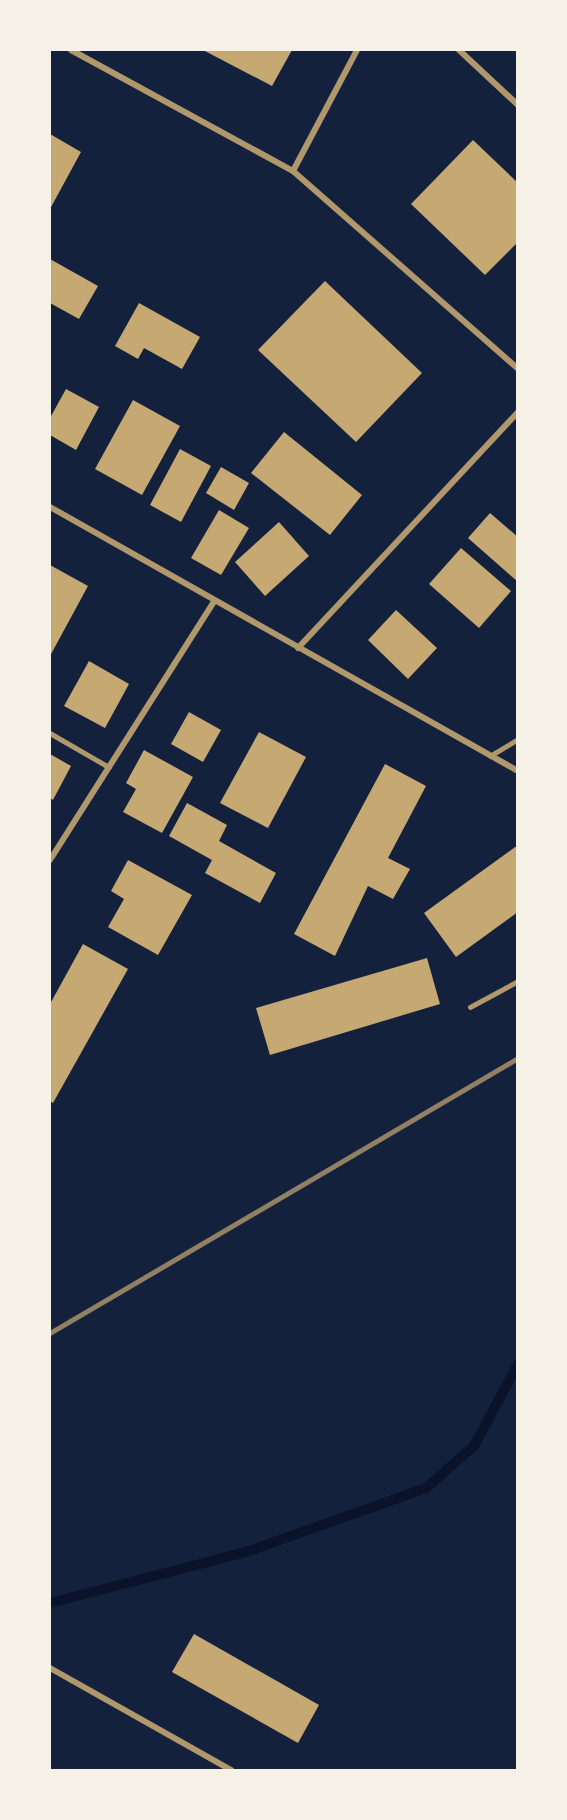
<!DOCTYPE html>
<style>
body{margin:0}
#map{position:relative;width:567px;height:1820px;overflow:hidden;background:#14213d;font-family:"Noto Sans",sans-serif}
div>[style]{position:absolute}
.stream>*{height:10px;margin:-5px;padding:0 5px;transform-origin:5px;border-radius:5px;background:#0b132b}
.building>*{inset:0;background:#c6a872}
.service>*{height:4.5px;margin:-2.25px;padding:0 2.25px;transform-origin:2.25px;border-radius:2.25px;background:#b1986c}
.minor>*{height:6px;margin:-3px;padding:0 3px;transform-origin:3px;border-radius:3px;background:#b1986c}
.rail>*{height:4.5px;margin:-2.25px;padding:0 2.25px;transform-origin:2.25px;border-radius:2.25px;background:#918062}
span{translate:-50% -50%;white-space:nowrap;text-align:center;line-height:1.15;-webkit-text-stroke:5px #f6f1e7;paint-order:stroke}
.frame{position:absolute;inset:0;border:51px solid #f6f1e7;pointer-events:none}
</style>
<div id="map">
<div class="stream">
<div style="left:50px;top:1603px;width:206px;rotate:-14.6deg"></div>
<div style="left:249px;top:1551px;width:188px;rotate:-19.6deg"></div>
<div style="left:426px;top:1488px;width:64px;rotate:-41.2deg"></div>
<div style="left:474px;top:1446px;width:93px;rotate:-61.8deg"></div>
</div>
<div class="building">
<div style="clip-path:polygon(203px 50px,292px 50px,272px 86px)"></div>
<div style="clip-path:polygon(50px 134px,81px 152px,50px 209px)"></div>
<div style="clip-path:polygon(473px 140px,518px 183px,518px 242px,485px 275px,411px 204px)"></div>
<div style="clip-path:polygon(50px 259px,98px 286px,79px 319px,50px 303px)"></div>
<div style="clip-path:polygon(325px 281px,422px 373px,356px 442px,258px 350px)"></div>
<div style="clip-path:polygon(139px 303px,200px 337px,182px 369px,144px 348px,138px 359px,115px 346px)"></div>
<div style="clip-path:polygon(66px 389px,99px 407px,76px 450px,50px 435px,50px 418px)"></div>
<div style="clip-path:polygon(133px 400px,180px 426px,142px 495px,95px 469px)"></div>
<div style="clip-path:polygon(284px 432px,362px 495px,330px 535px,251px 473px)"></div>
<div style="clip-path:polygon(180px 449px,211px 466px,181px 522px,150px 505px)"></div>
<div style="clip-path:polygon(221px 467px,249px 483px,234px 510px,206px 493px)"></div>
<div style="clip-path:polygon(219px 510px,249px 528px,221px 575px,191px 558px)"></div>
<div style="clip-path:polygon(490px 513px,518px 537px,518px 582px,468px 538px)"></div>
<div style="clip-path:polygon(279px 522px,309px 556px,265px 596px,235px 562px)"></div>
<div style="clip-path:polygon(461px 548px,511px 591px,479px 628px,429px 584px)"></div>
<div style="clip-path:polygon(50px 565px,88px 586px,50px 656px)"></div>
<div style="clip-path:polygon(396px 610px,437px 648px,408px 679px,368px 640px)"></div>
<div style="clip-path:polygon(89px 661px,129px 684px,105px 728px,64px 706px)"></div>
<div style="clip-path:polygon(189px 712px,221px 730px,203px 762px,171px 744px)"></div>
<div style="clip-path:polygon(259px 732px,306px 757px,268px 828px,220px 803px)"></div>
<div style="clip-path:polygon(144px 750px,193px 777px,162px 833px,123px 812px,136px 789px,126px 783px)"></div>
<div style="clip-path:polygon(50px 754px,71px 766px,53px 800px,50px 798px)"></div>
<div style="clip-path:polygon(385px 764px,426px 786px,388px 858px,410px 869px,393px 899px,368px 886px,335px 956px,294px 934px)"></div>
<div style="clip-path:polygon(187px 803px,227px 825px,219px 841px,276px 873px,260px 903px,205px 873px,212px 860px,169px 836px)"></div>
<div style="clip-path:polygon(518px 845px,518px 912px,456px 957px,424px 913px)"></div>
<div style="clip-path:polygon(128px 860px,192px 895px,158px 955px,108px 927px,124px 899px,111px 891px)"></div>
<div style="clip-path:polygon(83px 944px,128px 969px,53px 1103px,50px 1101px,50px 1004px)"></div>
<div style="clip-path:polygon(427px 958px,440px 1004px,270px 1055px,256px 1008px)"></div>
<div style="clip-path:polygon(194px 1634px,319px 1705px,298px 1743px,172px 1672px)"></div>
</div>
<div class="service">
<div style="left:50px;top:733px;width:68px;rotate:30deg"></div>
<div style="left:490px;top:756px;width:33px;rotate:-31deg"></div>
<div style="left:470px;top:1007px;width:55px;rotate:-28.4deg"></div>
</div>
<div class="minor">
<div style="left:71px;top:50px;width:253px;rotate:28.6deg"></div>
<div style="left:293px;top:171px;width:300px;rotate:41.3deg"></div>
<div style="left:459px;top:50px;width:81px;rotate:43deg"></div>
<div style="left:293px;top:171px;width:137px;rotate:-62.1deg"></div>
<div style="left:50px;top:507px;width:537px;rotate:29.43deg"></div>
<div style="left:298px;top:648px;width:323px;rotate:-47deg"></div>
<div style="left:50px;top:860px;width:306px;rotate:-57.6deg"></div>
<div style="left:50px;top:1668px;width:208px;rotate:29.4deg"></div>
</div>
<div class="rail">
<div style="left:50px;top:1333px;width:543px;rotate:-30.44deg"></div>
</div>
<div class="frame"></div>
</div>
